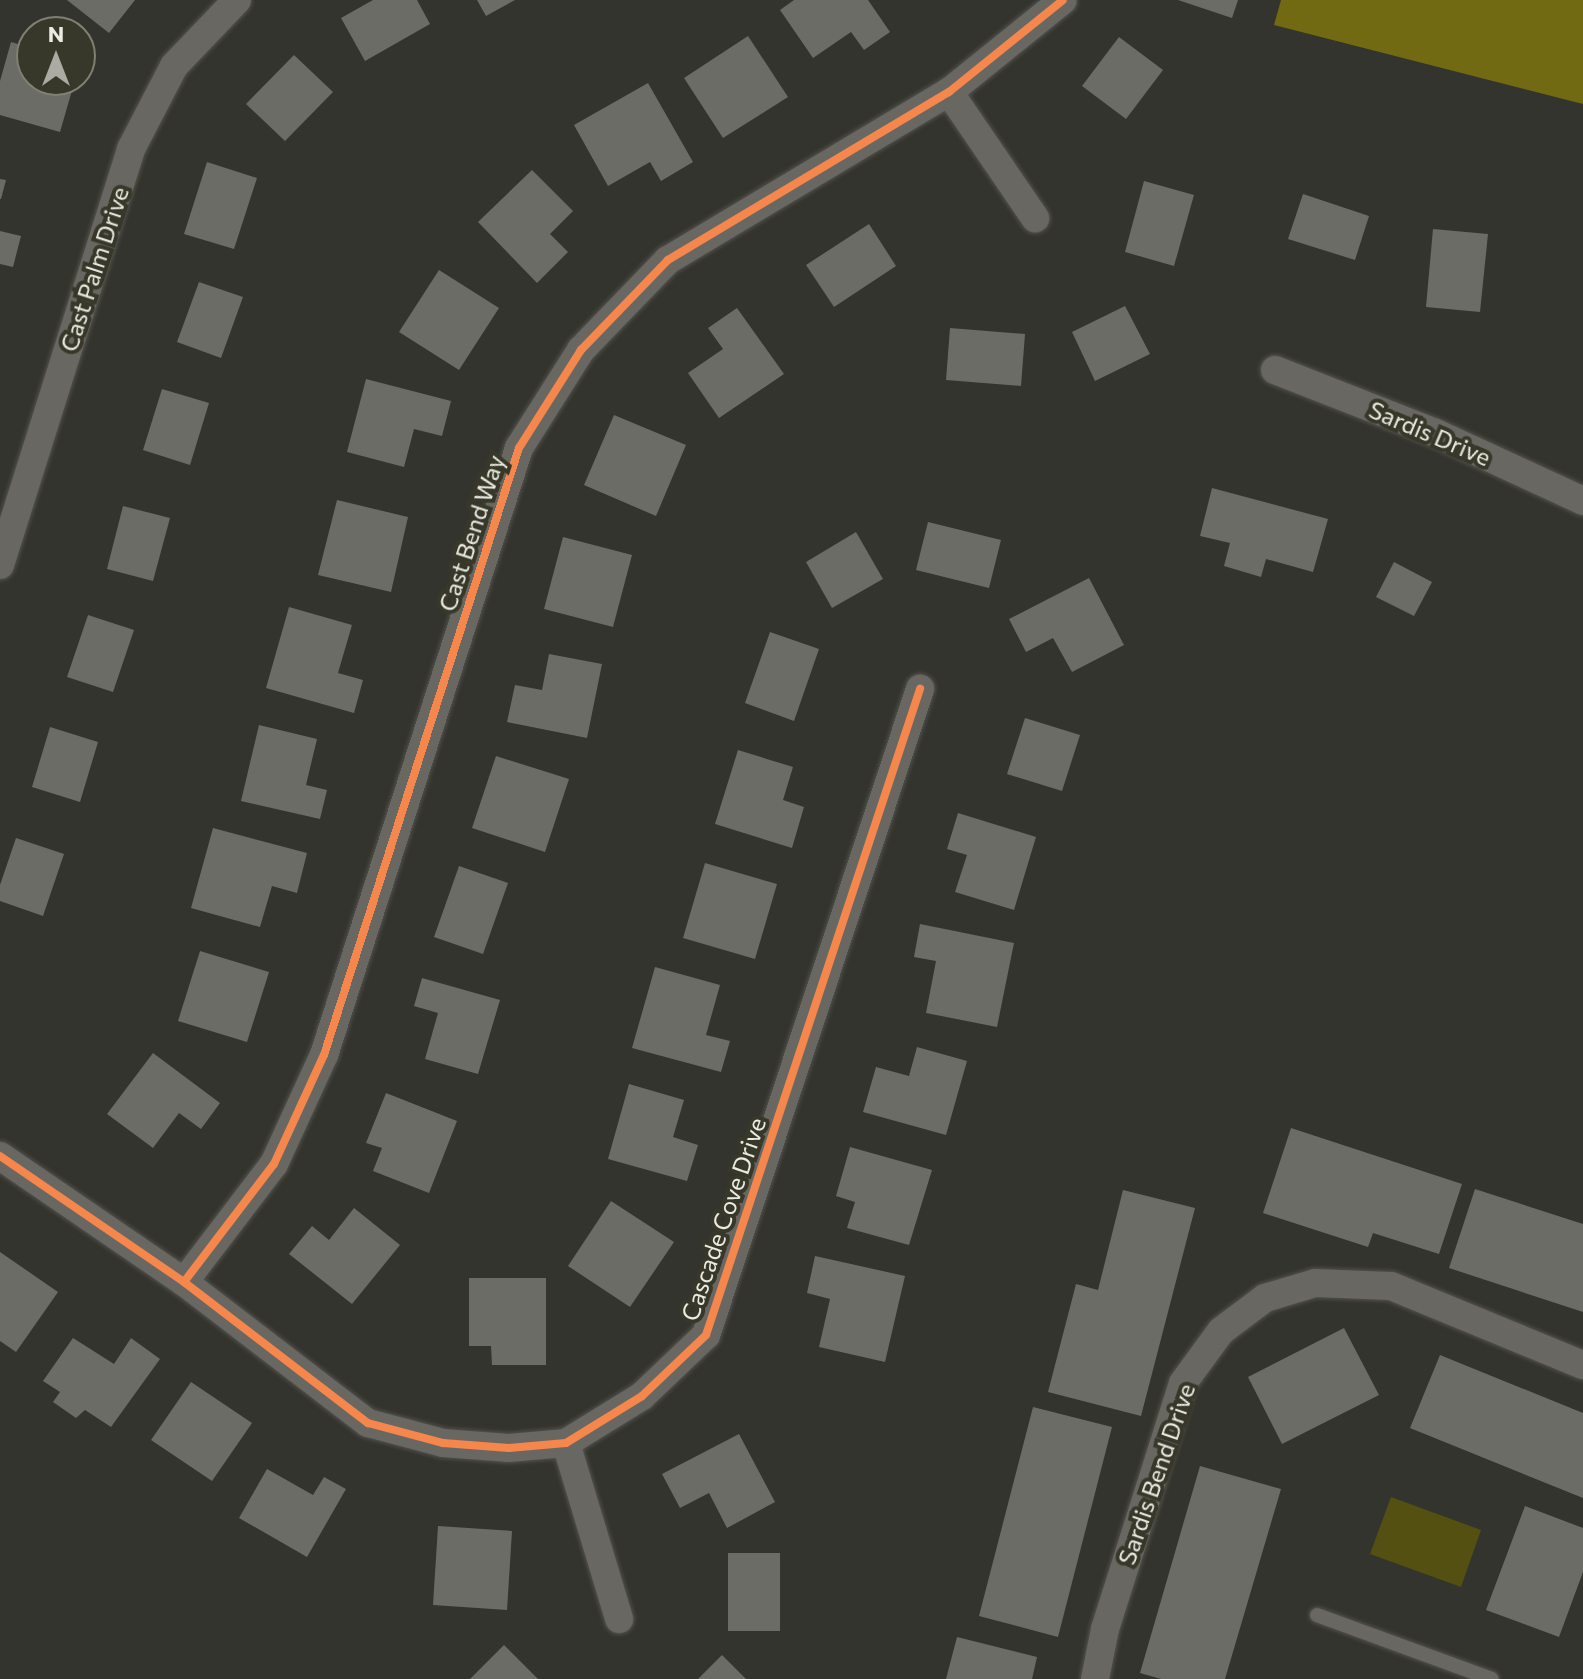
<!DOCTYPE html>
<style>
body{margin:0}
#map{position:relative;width:1583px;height:1679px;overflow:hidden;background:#34342e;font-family:Commissioner,sans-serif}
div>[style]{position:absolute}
.green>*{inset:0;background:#545011}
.forest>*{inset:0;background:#716a12}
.building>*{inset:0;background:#6c6c66}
.roads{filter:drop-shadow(0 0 2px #52514b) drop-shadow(0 0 2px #52514b)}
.lane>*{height:14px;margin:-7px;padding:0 7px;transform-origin:7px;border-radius:7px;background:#686762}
.street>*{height:28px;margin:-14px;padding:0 14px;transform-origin:14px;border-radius:14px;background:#686762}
.cycleway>*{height:8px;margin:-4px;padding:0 4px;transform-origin:4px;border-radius:4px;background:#f5874c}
span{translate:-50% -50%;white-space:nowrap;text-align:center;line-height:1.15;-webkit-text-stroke:8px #38382a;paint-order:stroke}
.street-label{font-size:24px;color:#ebebe2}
.north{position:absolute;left:16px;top:16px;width:80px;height:80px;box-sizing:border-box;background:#38382a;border:2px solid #808074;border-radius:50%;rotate:0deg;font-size:22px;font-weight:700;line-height:32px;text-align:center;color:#ebebe2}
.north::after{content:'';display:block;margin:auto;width:28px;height:36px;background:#ababa3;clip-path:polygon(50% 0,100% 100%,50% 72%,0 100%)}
</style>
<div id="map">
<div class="green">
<div style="clip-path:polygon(1391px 1497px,1481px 1530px,1461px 1587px,1370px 1554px)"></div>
</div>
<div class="forest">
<div style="clip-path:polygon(1281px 0,1583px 0,1583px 104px,1274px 25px)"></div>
</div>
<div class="building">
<div style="clip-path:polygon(67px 0,135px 0,109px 33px)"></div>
<div style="clip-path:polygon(373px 0,417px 0,430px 24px,365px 61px,341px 18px)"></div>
<div style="clip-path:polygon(477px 0,515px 0,486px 16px)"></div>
<div style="clip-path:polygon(794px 0,868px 0,890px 32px,864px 50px,851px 32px,813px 58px,780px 10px)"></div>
<div style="clip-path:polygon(1178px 0,1238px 0,1232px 18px)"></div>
<div style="clip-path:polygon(748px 36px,788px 97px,723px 138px,684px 78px)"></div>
<div style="clip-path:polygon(1119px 37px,1163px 70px,1126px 119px,1082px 86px)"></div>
<div style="clip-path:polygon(11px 42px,32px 48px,32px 80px,75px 80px,60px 132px,0 115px,0 81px)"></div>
<div style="clip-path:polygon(294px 55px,333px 92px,285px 141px,246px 104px)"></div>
<div style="clip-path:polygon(648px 83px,693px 162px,661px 181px,650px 162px,608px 186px,574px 125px)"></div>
<div style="clip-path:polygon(207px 162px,257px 178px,234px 249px,184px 234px)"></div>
<div style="clip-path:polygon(532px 170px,573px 211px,550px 234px,568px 252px,537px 283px,478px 222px)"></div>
<div style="clip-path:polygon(0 179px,6px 180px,1px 199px,0 199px)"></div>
<div style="clip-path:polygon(1144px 181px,1194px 195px,1174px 266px,1125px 252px)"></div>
<div style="clip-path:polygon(1303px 194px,1369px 216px,1355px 260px,1288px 239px)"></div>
<div style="clip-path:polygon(869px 224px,896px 266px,834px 307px,806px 265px)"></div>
<div style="clip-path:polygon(1433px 229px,1488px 234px,1480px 312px,1426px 307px)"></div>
<div style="clip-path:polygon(0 231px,21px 236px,13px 267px,0 264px)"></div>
<div style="clip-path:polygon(439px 270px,499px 308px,459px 370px,399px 332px)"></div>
<div style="clip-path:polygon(199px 282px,243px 297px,221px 358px,177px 342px)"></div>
<div style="clip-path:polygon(1125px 306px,1150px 354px,1095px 381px,1072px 332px)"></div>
<div style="clip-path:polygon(737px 308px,784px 374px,719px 418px,688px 373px,723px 349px,708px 328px)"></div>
<div style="clip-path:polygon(950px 328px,1025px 334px,1021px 386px,946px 380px)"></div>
<div style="clip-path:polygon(366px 379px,451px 401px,442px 436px,414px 429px,404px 467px,347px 452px)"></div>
<div style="clip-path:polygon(162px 389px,209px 403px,190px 465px,143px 450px)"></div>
<div style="clip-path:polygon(614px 415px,686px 445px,656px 516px,584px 485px)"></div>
<div style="clip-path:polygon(1212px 488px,1328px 519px,1313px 572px,1266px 559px,1261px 577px,1224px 566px,1230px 543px,1200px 536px)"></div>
<div style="clip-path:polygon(337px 500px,408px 517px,391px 592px,318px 575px)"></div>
<div style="clip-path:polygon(123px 506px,170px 518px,153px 581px,107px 569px)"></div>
<div style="clip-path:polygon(928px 522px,1001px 540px,989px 588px,916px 570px)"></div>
<div style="clip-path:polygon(856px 532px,883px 579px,832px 608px,806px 562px)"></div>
<div style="clip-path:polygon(563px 537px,632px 555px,613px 627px,544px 609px)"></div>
<div style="clip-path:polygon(1394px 562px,1432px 582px,1414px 616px,1376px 597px)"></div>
<div style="clip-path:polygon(1089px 578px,1124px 645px,1072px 672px,1053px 638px,1026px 652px,1009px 619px)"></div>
<div style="clip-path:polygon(289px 607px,352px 625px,338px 673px,363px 680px,354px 713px,266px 688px)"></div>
<div style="clip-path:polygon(88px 615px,134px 630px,113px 692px,67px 677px)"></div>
<div style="clip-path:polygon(770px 632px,819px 649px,794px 721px,745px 703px)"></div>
<div style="clip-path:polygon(549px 654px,602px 664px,587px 738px,507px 722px,515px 685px,542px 690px)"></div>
<div style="clip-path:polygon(1025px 718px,1080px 735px,1062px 791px,1007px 774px)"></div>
<div style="clip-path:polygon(259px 725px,317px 739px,306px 785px,327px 790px,320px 819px,241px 801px)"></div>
<div style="clip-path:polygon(50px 727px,98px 742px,80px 802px,32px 787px)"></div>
<div style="clip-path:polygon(738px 750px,793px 767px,783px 800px,804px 807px,792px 848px,715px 824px)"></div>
<div style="clip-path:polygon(496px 756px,569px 779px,545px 852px,472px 828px)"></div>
<div style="clip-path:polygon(958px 813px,1036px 837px,1014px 910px,955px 892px,967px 855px,947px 849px)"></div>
<div style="clip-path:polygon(213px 828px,307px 853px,297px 893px,272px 886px,260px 927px,191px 908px)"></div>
<div style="clip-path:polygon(16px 838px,64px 854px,43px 916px,0 901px,0 885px)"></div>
<div style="clip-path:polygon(705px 863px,777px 884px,755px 959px,683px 938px)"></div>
<div style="clip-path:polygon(459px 866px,508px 883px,483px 954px,434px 937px)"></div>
<div style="clip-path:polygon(920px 924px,1014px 943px,997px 1027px,926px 1013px,936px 961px,914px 957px)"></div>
<div style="clip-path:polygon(200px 951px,269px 972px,247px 1042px,178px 1021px)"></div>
<div style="clip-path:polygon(655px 967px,720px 985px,706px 1035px,730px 1041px,721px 1072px,632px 1048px)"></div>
<div style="clip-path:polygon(422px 978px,500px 1000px,478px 1074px,425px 1059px,438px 1013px,414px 1006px)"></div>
<div style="clip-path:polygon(917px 1047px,967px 1061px,946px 1135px,863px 1112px,876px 1067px,909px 1076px)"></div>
<div style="clip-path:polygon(153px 1053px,220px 1103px,201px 1129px,179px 1113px,153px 1148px,107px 1114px)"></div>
<div style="clip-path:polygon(629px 1084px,684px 1100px,673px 1137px,698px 1145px,687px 1181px,608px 1159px)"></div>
<div style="clip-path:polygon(386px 1093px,457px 1121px,429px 1193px,373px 1171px,382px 1148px,366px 1143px)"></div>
<div style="clip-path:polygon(1291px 1128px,1462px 1184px,1439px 1254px,1373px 1233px,1368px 1247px,1263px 1213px)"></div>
<div style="clip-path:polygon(850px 1147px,932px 1170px,909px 1245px,847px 1228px,855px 1202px,836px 1196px)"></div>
<div style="clip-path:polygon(1475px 1189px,1583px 1224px,1583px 1312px,1449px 1268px)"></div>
<div style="clip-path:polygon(1123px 1190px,1195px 1208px,1141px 1416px,1048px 1392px,1076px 1284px,1098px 1290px)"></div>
<div style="clip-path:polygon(611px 1201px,674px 1242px,630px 1307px,568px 1266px)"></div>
<div style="clip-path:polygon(354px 1208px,400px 1245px,352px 1304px,289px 1254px,312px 1226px,329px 1240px)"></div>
<div style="clip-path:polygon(0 1252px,58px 1292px,16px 1352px,0 1341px)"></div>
<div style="clip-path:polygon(815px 1256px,905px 1276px,885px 1362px,819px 1347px,830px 1299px,807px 1293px)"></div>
<div style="clip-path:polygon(469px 1278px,546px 1278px,546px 1365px,492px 1365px,491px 1346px,469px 1346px)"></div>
<div style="clip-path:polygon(1344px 1328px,1379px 1395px,1282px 1444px,1248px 1377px)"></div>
<div style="clip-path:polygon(73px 1338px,114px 1364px,131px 1338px,160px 1359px,111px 1427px,85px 1410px,76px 1418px,53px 1402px,60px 1392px,43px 1381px)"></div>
<div style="clip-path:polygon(1440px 1355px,1583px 1413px,1583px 1498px,1410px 1428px)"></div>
<div style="clip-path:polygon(191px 1382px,252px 1423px,212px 1481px,151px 1440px)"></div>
<div style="clip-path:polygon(1033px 1407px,1112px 1427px,1058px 1637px,979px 1616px)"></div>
<div style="clip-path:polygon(739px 1434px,775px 1502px,727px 1528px,709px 1493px,680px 1508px,662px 1474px)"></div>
<div style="clip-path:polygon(1200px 1466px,1281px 1489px,1225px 1679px,1161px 1679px,1140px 1673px)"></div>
<div style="clip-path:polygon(267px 1469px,313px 1495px,324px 1477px,346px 1489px,307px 1557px,239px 1518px)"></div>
<div style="clip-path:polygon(1525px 1506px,1583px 1528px,1583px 1572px,1559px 1637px,1486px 1610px)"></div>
<div style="clip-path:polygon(438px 1526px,512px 1531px,507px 1610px,433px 1605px)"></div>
<div style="clip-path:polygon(728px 1553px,780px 1553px,780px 1631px,728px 1631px)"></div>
<div style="clip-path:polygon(957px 1637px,1037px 1657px,1032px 1679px,946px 1679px)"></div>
<div style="clip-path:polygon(504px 1645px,538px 1679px,470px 1679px)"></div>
<div style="clip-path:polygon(722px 1655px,746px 1679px,698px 1679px)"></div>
</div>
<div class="roads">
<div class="lane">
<div style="left:1317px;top:1615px;width:186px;rotate:20.1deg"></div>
</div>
<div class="street">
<div style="left:949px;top:92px;width:153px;rotate:55.7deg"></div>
<div style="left:1275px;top:370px;width:173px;rotate:21.4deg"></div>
<div style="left:1436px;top:433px;width:162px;rotate:24.8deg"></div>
<div style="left:0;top:565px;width:436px;rotate:-72.5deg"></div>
<div style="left:131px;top:149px;width:93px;rotate:-62.6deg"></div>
<div style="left:174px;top:66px;width:91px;rotate:-46.3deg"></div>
<div style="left:0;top:1156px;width:223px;rotate:34.4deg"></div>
<div style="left:184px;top:1282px;width:232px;rotate:37.5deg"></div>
<div style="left:368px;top:1423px;width:78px;rotate:14.9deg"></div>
<div style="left:443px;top:1443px;width:66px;rotate:4.3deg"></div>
<div style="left:509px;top:1448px;width:57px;rotate:-5deg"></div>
<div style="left:566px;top:1443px;width:89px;rotate:-31.7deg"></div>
<div style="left:642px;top:1396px;width:88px;rotate:-43.6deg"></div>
<div style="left:706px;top:1335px;width:681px;rotate:-71.67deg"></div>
<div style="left:184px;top:1282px;width:148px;rotate:-52.7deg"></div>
<div style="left:274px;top:1164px;width:120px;rotate:-65.4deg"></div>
<div style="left:324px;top:1055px;width:638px;rotate:-72.19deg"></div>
<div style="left:519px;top:448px;width:116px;rotate:-57.7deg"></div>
<div style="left:581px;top:350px;width:125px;rotate:-46deg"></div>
<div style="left:668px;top:260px;width:327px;rotate:-30.9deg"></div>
<div style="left:949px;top:92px;width:146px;rotate:-38.9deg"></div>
<div style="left:566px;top:1443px;width:184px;rotate:73.2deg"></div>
<div style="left:1095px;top:1679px;width:51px;rotate:-78.7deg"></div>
<div style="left:1105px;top:1629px;width:258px;rotate:-72.4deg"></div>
<div style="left:1183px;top:1383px;width:64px;rotate:-53.8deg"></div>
<div style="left:1221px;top:1331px;width:55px;rotate:-36.9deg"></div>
<div style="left:1265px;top:1298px;width:52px;rotate:-16.7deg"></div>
<div style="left:1315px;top:1283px;width:76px;rotate:2.3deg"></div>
<div style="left:1391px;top:1286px;width:208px;rotate:22.4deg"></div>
</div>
</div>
<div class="cycleway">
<div style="left:0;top:1156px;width:223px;rotate:34.4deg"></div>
<div style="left:184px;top:1282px;width:232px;rotate:37.5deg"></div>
<div style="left:368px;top:1423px;width:78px;rotate:14.9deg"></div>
<div style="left:443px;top:1443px;width:66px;rotate:4.3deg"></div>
<div style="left:509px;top:1448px;width:57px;rotate:-5deg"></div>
<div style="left:566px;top:1443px;width:89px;rotate:-31.7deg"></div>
<div style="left:642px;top:1396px;width:88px;rotate:-43.6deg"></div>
<div style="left:706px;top:1335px;width:681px;rotate:-71.67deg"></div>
<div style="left:184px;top:1282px;width:148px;rotate:-52.7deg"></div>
<div style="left:274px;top:1164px;width:120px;rotate:-65.4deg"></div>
<div style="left:324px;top:1055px;width:638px;rotate:-72.19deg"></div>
<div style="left:519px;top:448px;width:116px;rotate:-57.7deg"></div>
<div style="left:581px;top:350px;width:125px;rotate:-46deg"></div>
<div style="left:668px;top:260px;width:327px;rotate:-30.9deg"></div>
<div style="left:949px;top:92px;width:146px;rotate:-38.9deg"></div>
</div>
<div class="street-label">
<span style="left:94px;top:269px;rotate:-72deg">Cast Palm Drive</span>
<span style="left:1430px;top:433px;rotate:23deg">Sardis Drive</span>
<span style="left:471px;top:533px;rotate:-72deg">Cast Bend Way</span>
<span style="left:723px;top:1219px;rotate:-71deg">Cascade Cove Drive</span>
<span style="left:1156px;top:1474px;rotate:-71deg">Sardis Bend Drive</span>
</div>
<div class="north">N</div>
</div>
